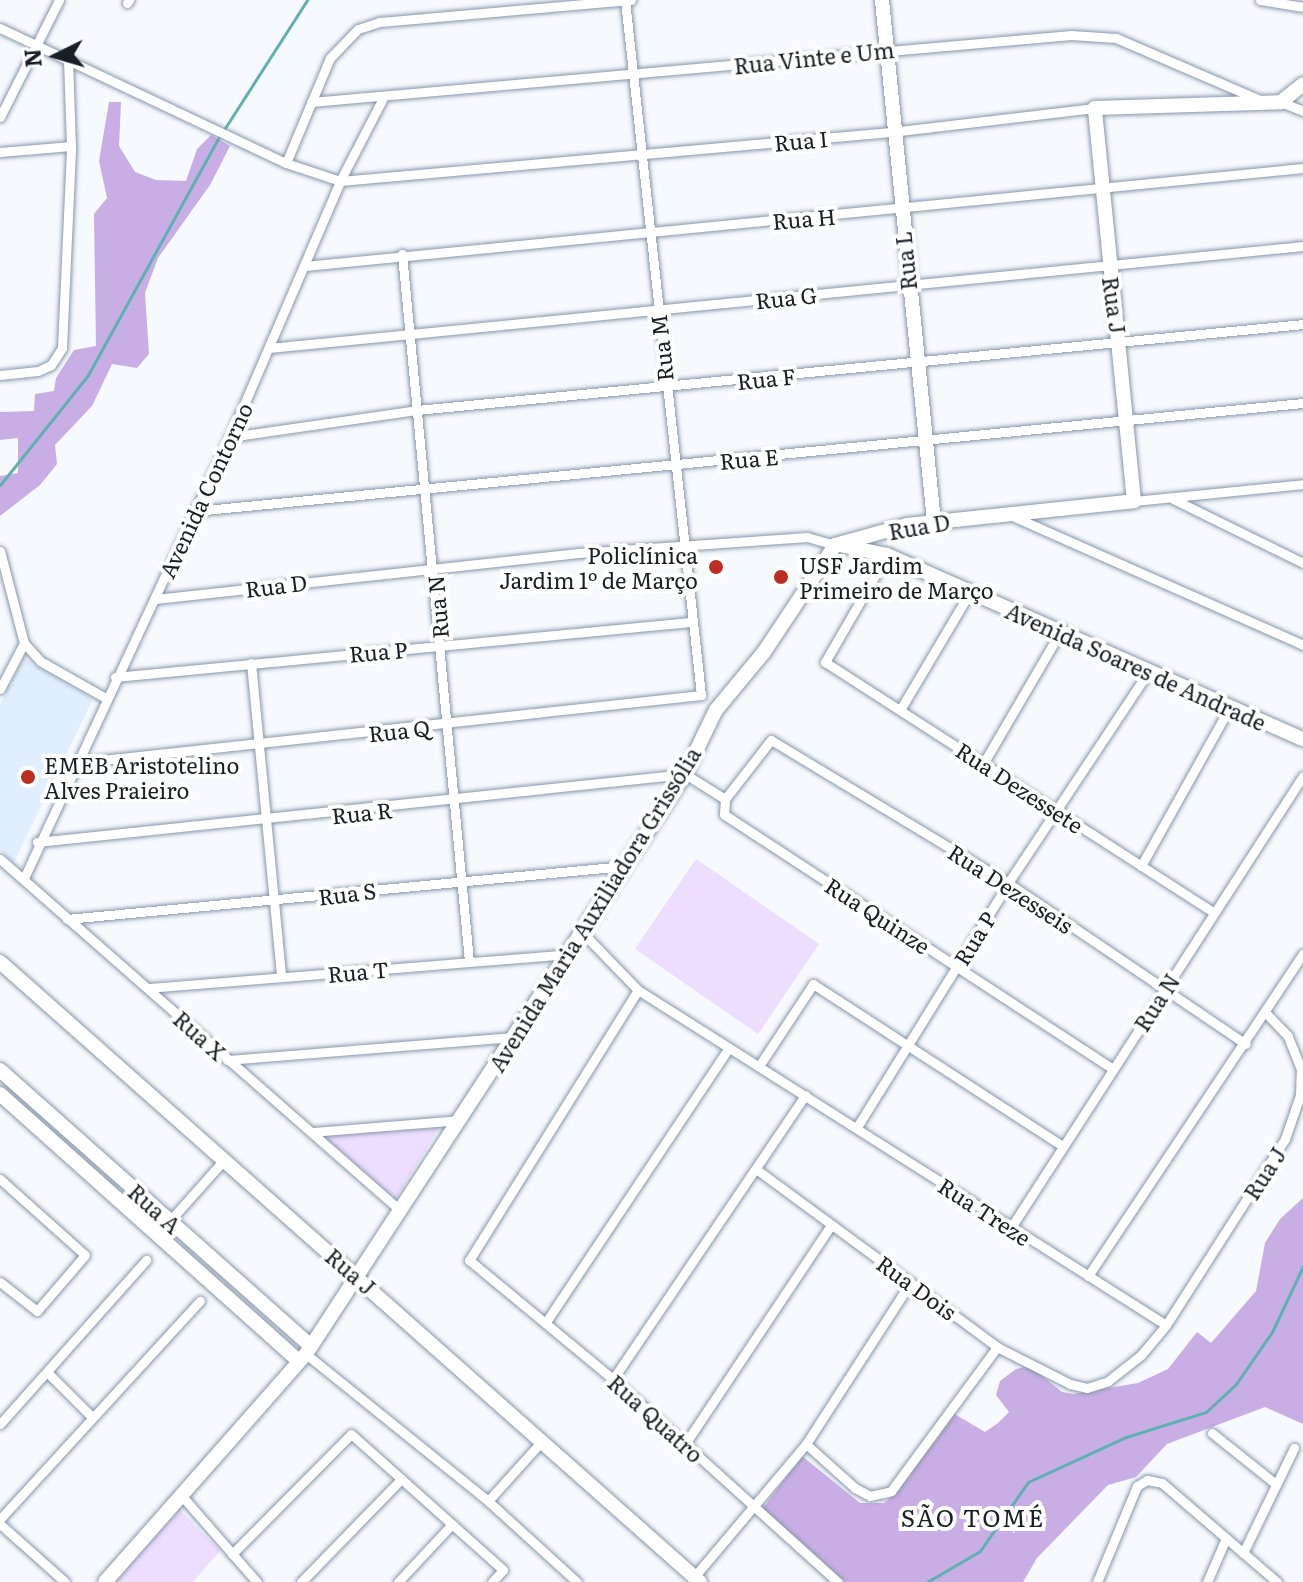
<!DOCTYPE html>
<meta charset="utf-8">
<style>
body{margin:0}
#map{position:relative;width:1303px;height:1582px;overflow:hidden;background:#f6f9fe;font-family:Literata,serif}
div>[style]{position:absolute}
.built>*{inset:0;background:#e0eefe}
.green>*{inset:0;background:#edddff}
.forest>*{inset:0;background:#c9aee5}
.stream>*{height:3px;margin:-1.5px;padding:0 1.5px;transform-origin:1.5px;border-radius:1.5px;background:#5eb1b2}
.roads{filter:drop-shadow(0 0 2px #8697aa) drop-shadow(0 0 2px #8697aa)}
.street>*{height:9px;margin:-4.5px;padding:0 4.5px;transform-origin:4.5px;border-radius:4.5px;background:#fff}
.secondary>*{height:14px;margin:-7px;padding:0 7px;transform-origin:7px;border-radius:7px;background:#fff}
.dots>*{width:22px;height:22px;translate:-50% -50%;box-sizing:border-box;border:4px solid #fff;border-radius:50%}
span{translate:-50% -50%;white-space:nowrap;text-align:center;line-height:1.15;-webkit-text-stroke:8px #fff;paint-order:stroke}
.street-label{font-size:22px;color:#181f26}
.poi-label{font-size:22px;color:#181f26}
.right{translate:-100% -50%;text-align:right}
.left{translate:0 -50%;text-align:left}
.neighbourhood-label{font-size:24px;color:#181f26;letter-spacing:2px}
.north{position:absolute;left:16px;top:16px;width:80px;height:80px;-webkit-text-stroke:6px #fff;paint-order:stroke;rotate:265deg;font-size:22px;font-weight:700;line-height:32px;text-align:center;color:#181f26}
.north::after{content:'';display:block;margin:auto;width:28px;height:36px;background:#181f26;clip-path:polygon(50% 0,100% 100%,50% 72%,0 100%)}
</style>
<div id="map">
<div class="built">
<div style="clip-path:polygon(24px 658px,93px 699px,14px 862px,0 850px,0 704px)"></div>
</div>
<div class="green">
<div style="clip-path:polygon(696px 859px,819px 944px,758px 1034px,635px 949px)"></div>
<div style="clip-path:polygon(441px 1125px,395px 1200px,320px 1135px)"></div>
<div style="clip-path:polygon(178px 1508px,220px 1551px,193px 1582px,113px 1582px)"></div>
</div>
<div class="forest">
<div style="clip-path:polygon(109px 102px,121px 102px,119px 146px,135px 172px,156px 180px,186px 181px,197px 149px,211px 135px,230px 146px,210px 185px,158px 258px,145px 293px,149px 354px,137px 368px,112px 364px,92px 406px,55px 445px,57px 464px,40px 485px,0 516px,0 476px,18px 473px,18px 438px,0 440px,0 412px,34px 411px,35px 394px,54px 391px,56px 378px,74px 350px,96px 346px,94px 214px,107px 198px,99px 161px)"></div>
<div style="clip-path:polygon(1303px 1198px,1303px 1424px,1265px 1407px,1167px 1444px,1136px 1477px,1108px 1485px,1037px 1558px,1023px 1582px,845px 1582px,763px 1508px,802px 1456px,860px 1503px,884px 1503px,900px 1489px,951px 1412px,985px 1432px,998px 1423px,1009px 1412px,996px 1395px,1000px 1381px,1016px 1369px,1030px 1366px,1062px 1392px,1073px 1394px,1138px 1383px,1168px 1369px,1197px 1332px,1211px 1343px,1256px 1291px,1265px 1243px,1280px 1219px)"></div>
</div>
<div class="stream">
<div style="left:0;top:485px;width:141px;rotate:-51.3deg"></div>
<div style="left:88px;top:375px;width:266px;rotate:-61.2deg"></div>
<div style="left:216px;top:142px;width:169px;rotate:-57.3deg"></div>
<div style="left:927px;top:1582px;width:61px;rotate:-30.3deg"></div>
<div style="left:980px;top:1551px;width:84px;rotate:-55.2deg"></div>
<div style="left:1028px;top:1482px;width:108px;rotate:-24.7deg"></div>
<div style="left:1126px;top:1437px;width:84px;rotate:-17.4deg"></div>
<div style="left:1206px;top:1412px;width:41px;rotate:-43deg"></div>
<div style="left:1236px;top:1384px;width:63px;rotate:-55.3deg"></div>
<div style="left:1272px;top:1332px;width:73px;rotate:-64.8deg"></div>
</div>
<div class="roads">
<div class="street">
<div style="left:625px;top:0;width:699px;rotate:83.76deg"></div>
<div style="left:1260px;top:0;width:44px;rotate:9.2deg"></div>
<div style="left:127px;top:3px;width:4px;rotate:-56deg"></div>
<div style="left:0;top:28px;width:316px;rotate:25.3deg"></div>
<div style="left:286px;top:163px;width:57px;rotate:18.4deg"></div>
<div style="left:340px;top:181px;width:553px;rotate:-5.08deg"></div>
<div style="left:891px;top:132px;width:205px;rotate:-6.7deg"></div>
<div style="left:311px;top:102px;width:763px;rotate:-5.04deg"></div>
<div style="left:1071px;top:35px;width:45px;rotate:3.8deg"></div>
<div style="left:1116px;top:38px;width:157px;rotate:23.3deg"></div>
<div style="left:1281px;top:102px;width:24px;rotate:22deg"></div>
<div style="left:0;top:117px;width:131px;rotate:-63.2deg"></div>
<div style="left:0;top:152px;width:71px;rotate:-4.8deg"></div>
<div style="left:286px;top:163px;width:114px;rotate:-67.3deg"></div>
<div style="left:330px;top:58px;width:40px;rotate:-46deg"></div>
<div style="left:358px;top:29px;width:22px;rotate:-18deg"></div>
<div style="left:379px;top:22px;width:253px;rotate:-5deg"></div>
<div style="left:402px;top:254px;width:710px;rotate:84.59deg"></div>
<div style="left:305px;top:266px;width:1003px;rotate:-5.61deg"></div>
<div style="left:269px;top:348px;width:1039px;rotate:-5.63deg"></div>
<div style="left:0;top:375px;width:38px;rotate:-6deg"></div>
<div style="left:38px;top:371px;width:14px;rotate:-25deg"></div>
<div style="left:51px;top:365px;width:20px;rotate:-57deg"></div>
<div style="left:62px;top:348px;width:202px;rotate:-87.4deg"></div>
<div style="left:71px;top:146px;width:86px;rotate:-92deg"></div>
<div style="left:230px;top:437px;width:189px;rotate:-8.2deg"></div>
<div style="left:417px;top:410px;width:890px;rotate:-5.54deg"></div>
<div style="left:1173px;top:499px;width:145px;rotate:26.2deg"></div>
<div style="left:1134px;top:501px;width:170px;rotate:-5.7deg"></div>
<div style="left:195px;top:511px;width:1113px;rotate:-5.57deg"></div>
<div style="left:1010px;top:515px;width:321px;rotate:23.9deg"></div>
<div style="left:0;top:551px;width:95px;rotate:75.4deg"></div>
<div style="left:24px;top:643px;width:24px;rotate:48deg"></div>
<div style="left:40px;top:661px;width:73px;rotate:29.4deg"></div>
<div style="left:887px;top:555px;width:124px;rotate:120.1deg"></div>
<div style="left:825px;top:662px;width:463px;rotate:32.8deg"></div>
<div style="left:155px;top:599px;width:426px;rotate:-6.2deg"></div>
<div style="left:579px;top:553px;width:229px;rotate:-4deg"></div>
<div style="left:807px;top:537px;width:29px;rotate:16deg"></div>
<div style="left:251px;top:663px;width:315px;rotate:84.5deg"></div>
<div style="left:115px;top:677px;width:578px;rotate:-5.46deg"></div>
<div style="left:0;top:689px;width:52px;rotate:-62.4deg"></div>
<div style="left:900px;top:710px;width:135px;rotate:-59.3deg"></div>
<div style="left:75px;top:763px;width:630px;rotate:-6.2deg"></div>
<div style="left:983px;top:764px;width:153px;rotate:-59.7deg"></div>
<div style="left:37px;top:842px;width:652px;rotate:-5.99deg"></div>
<div style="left:685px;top:774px;width:47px;rotate:32deg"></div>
<div style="left:0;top:859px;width:534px;rotate:41.28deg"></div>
<div style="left:1141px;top:866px;width:182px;rotate:-60.8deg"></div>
<div style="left:24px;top:878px;width:487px;rotate:-65deg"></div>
<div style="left:230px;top:437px;width:279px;rotate:-66.7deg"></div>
<div style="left:340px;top:181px;width:91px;rotate:-62.6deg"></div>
<div style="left:67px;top:919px;width:561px;rotate:-5.43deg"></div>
<div style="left:582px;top:932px;width:81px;rotate:46deg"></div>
<div style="left:638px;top:990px;width:625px;rotate:32.39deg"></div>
<div style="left:148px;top:988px;width:421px;rotate:-4.6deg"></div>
<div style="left:638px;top:990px;width:319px;rotate:122deg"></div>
<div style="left:469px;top:1260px;width:187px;rotate:39.6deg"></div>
<div style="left:613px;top:1379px;width:303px;rotate:42.1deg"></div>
<div style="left:227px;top:1060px;width:289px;rotate:-4.6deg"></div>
<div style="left:759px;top:1066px;width:98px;rotate:-56.6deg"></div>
<div style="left:813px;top:984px;width:297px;rotate:33deg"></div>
<div style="left:1113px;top:1069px;width:465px;rotate:-146.8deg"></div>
<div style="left:724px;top:814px;width:15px;rotate:-86deg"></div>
<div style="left:725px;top:799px;width:75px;rotate:-52.1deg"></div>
<div style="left:771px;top:740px;width:277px;rotate:31.1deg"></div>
<div style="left:1008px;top:883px;width:287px;rotate:34.1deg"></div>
<div style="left:857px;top:1127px;width:287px;rotate:-58.2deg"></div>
<div style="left:1008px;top:883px;width:253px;rotate:-56.4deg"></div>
<div style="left:312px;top:1132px;width:148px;rotate:-4.6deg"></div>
<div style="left:756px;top:1169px;width:300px;rotate:36.4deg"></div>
<div style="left:997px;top:1347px;width:82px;rotate:26.9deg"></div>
<div style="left:1070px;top:1384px;width:17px;rotate:13deg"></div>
<div style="left:1087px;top:1388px;width:22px;rotate:-18deg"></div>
<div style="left:1108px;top:1381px;width:42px;rotate:-38.2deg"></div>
<div style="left:1141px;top:1355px;width:39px;rotate:-50deg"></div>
<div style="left:1166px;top:1325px;width:221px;rotate:-57.4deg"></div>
<div style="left:1285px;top:1139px;width:46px;rotate:-71.2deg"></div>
<div style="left:1300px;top:1095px;width:26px;rotate:-88deg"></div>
<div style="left:1301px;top:1069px;width:35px;rotate:-112deg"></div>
<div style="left:1288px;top:1036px;width:32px;rotate:-134deg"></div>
<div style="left:0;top:1179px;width:114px;rotate:41.8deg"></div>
<div style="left:85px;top:1255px;width:74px;rotate:130.6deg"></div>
<div style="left:37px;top:1311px;width:47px;rotate:-141.9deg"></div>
<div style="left:1010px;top:1229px;width:539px;rotate:-57.11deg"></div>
<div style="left:159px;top:1233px;width:96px;rotate:-48.4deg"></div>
<div style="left:1088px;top:1276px;width:387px;rotate:-56.3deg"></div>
<div style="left:546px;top:1322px;width:329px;rotate:-56.3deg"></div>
<div style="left:306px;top:1354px;width:234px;rotate:38.9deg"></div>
<div style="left:488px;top:1501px;width:120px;rotate:42.3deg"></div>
<div style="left:47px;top:1372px;width:64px;rotate:45deg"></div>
<div style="left:613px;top:1379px;width:343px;rotate:-55.9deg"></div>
<div style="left:0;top:1424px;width:220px;rotate:-48.3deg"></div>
<div style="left:1212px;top:1433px;width:82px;rotate:38.6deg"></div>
<div style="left:685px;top:1444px;width:263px;rotate:-56.3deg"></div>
<div style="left:806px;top:1444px;width:66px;rotate:41.9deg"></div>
<div style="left:855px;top:1488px;width:17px;rotate:28deg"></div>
<div style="left:870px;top:1496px;width:22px;rotate:-13deg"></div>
<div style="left:891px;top:1491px;width:179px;rotate:-53.6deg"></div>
<div style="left:181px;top:1495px;width:116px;rotate:48.9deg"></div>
<div style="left:488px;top:1501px;width:81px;rotate:-48deg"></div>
<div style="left:0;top:1519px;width:296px;rotate:-47.5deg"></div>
<div style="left:0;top:1524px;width:87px;rotate:41.7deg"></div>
<div style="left:1243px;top:1553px;width:117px;rotate:-64.1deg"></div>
<div style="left:232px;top:1554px;width:169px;rotate:-45.2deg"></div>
<div style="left:351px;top:1434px;width:204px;rotate:41.8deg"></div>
<div style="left:503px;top:1570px;width:16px;rotate:133deg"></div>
<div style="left:694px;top:1577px;width:174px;rotate:-49.9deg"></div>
<div style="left:806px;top:1444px;width:193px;rotate:-57.1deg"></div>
<div style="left:301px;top:1582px;width:144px;rotate:-45.8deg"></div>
<div style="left:398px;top:1582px;width:79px;rotate:-47deg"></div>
<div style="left:1097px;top:1582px;width:104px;rotate:-67.4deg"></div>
<div style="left:1137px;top:1486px;width:12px;rotate:-31deg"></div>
<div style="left:1147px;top:1480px;width:15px;rotate:11deg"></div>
<div style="left:1162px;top:1483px;width:152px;rotate:40.7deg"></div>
<div style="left:1207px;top:1582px;width:48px;rotate:-66.6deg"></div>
</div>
<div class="secondary">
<div style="left:882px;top:0;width:525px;rotate:84.31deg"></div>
<div style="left:835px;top:545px;width:75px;rotate:-15.5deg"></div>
<div style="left:907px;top:525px;width:228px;rotate:-6deg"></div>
<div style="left:1134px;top:501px;width:395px;rotate:-95.7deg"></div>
<div style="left:1095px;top:108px;width:186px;rotate:-1.8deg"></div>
<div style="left:1281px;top:102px;width:28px;rotate:-39deg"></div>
<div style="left:840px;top:545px;width:48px;rotate:12deg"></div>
<div style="left:887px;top:555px;width:455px;rotate:23.9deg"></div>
<div style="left:0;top:962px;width:935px;rotate:41.53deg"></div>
<div style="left:0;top:1070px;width:416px;rotate:41.6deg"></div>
<div style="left:0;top:1094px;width:401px;rotate:41.8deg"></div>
<div style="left:105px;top:1582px;width:304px;rotate:-48.6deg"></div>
<div style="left:306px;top:1354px;width:693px;rotate:-56.84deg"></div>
<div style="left:685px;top:774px;width:71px;rotate:-64.2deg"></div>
<div style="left:716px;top:710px;width:75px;rotate:-50.4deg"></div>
<div style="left:764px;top:652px;width:128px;rotate:-56.4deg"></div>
</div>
</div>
<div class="dots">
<div style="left:716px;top:567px;background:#bc2f20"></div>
<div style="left:781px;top:577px;background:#bc2f20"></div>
<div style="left:28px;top:777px;background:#bc2f20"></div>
</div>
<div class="street-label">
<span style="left:814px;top:57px;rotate:-6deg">Rua Vinte e Um</span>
<span style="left:801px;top:140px;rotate:-5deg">Rua I</span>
<span style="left:804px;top:218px;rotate:-5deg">Rua H</span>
<span style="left:905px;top:261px;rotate:-96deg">Rua L</span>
<span style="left:786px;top:297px;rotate:-6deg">Rua G</span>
<span style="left:1115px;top:305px;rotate:82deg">Rua J</span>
<span style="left:661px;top:348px;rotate:-96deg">Rua M</span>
<span style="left:766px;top:378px;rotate:-6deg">Rua F</span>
<span style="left:749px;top:458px;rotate:-5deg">Rua E</span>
<span style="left:205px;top:490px;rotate:-65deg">Avenida Contorno</span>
<span style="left:919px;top:526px;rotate:-10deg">Rua D</span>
<span style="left:276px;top:585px;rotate:-7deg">Rua D</span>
<span style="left:437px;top:607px;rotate:-95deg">Rua N</span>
<span style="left:378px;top:651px;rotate:-5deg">Rua P</span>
<span style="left:1136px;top:666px;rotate:24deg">Avenida Soares de Andrade</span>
<span style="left:399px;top:730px;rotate:-6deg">Rua Q</span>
<span style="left:1020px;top:787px;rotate:33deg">Rua Dezessete</span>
<span style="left:362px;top:812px;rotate:-6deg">Rua R</span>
<span style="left:1011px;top:888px;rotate:33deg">Rua Dezesseis</span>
<span style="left:347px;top:893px;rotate:-7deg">Rua S</span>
<span style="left:594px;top:909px;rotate:-58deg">Avenida Maria Auxiliadora Grissólia</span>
<span style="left:878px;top:915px;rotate:33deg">Rua Quinze</span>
<span style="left:974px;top:938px;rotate:-58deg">Rua P</span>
<span style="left:358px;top:971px;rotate:-5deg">Rua T</span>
<span style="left:1156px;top:1002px;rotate:-57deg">Rua N</span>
<span style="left:200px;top:1035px;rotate:42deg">Rua X</span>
<span style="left:1264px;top:1173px;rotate:-57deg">Rua J</span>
<span style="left:155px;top:1208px;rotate:42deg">Rua A</span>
<span style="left:985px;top:1211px;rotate:33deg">Rua Treze</span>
<span style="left:351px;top:1271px;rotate:41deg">Rua J</span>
<span style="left:917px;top:1287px;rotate:36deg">Rua Dois</span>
<span style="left:656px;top:1418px;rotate:42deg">Rua Quatro</span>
</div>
<div class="poi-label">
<span class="right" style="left:698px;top:567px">Policlínica<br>Jardim 1º de Março</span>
<span class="left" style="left:799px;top:577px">USF Jardim<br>Primeiro de Março</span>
<span class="left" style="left:44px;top:777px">EMEB Aristotelino<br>Alves Praieiro</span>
</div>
<div class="neighbourhood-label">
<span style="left:973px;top:1517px">SÃO TOMÉ</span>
</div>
<div class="north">N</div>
</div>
